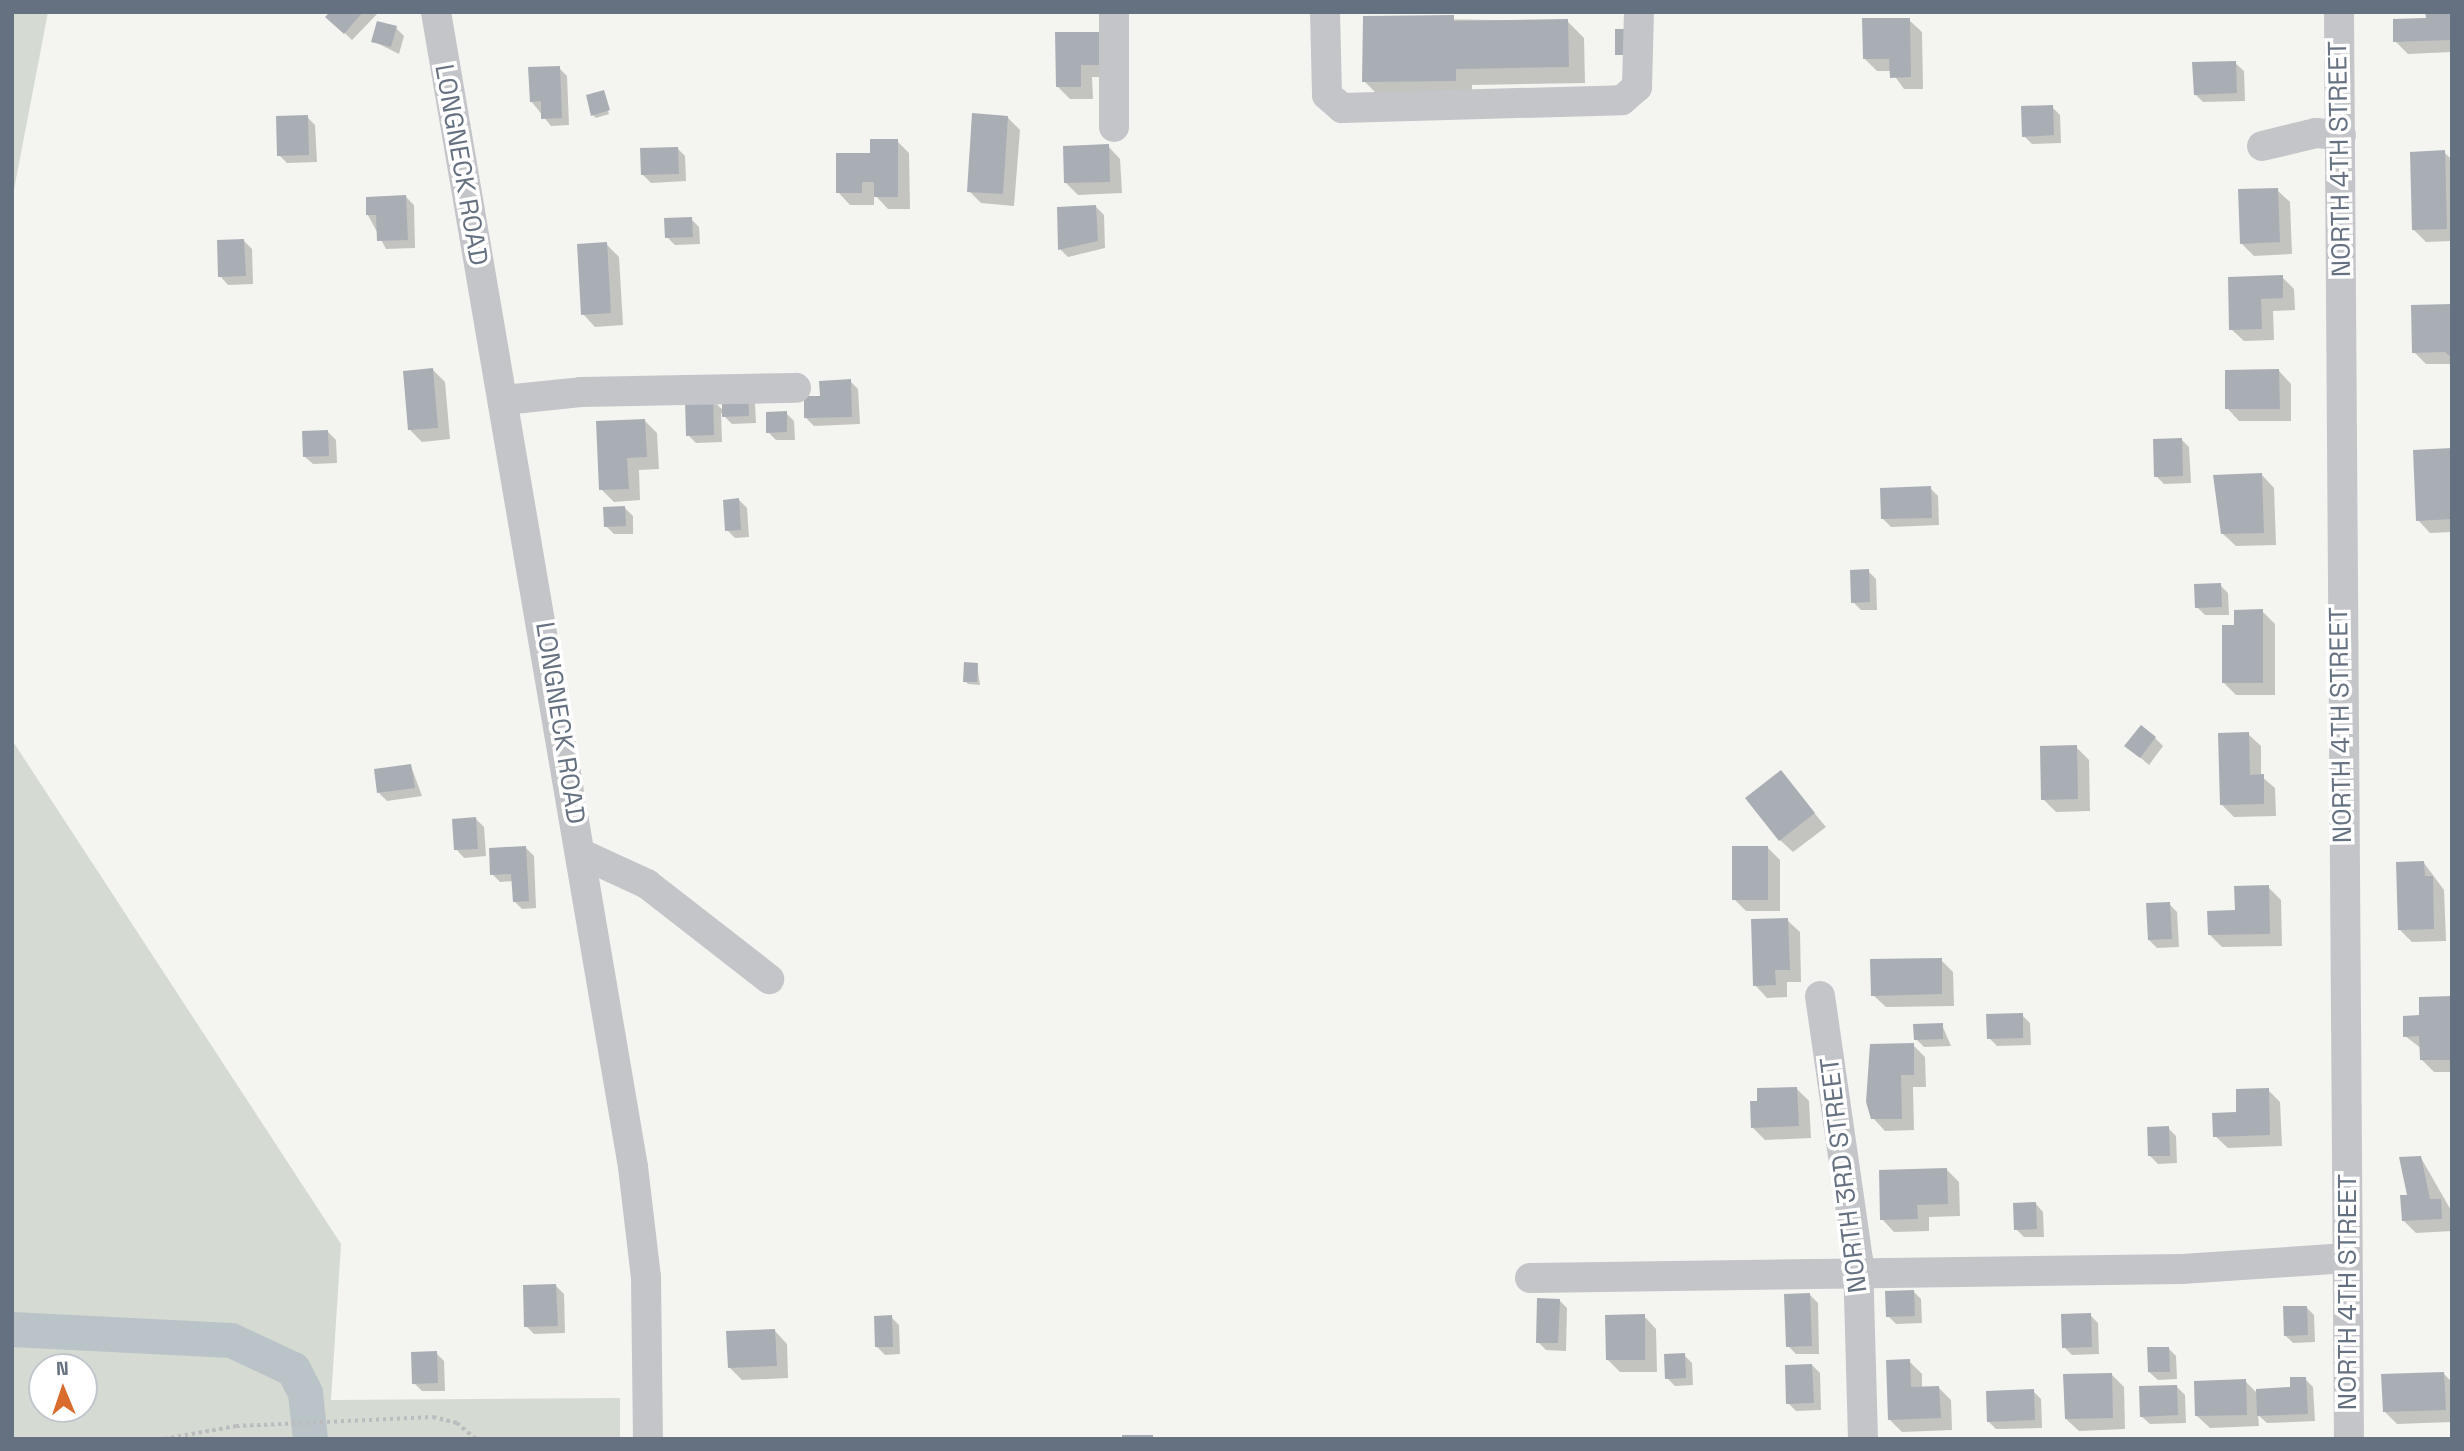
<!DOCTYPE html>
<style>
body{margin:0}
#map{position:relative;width:2464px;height:1451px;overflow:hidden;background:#f4f5f1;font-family:"Space Grotesk",sans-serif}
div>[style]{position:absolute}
.green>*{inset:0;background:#d5dbd2}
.shadow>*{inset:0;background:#0003}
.river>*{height:35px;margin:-17.5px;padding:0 17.5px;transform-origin:17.5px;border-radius:17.5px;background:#bac3c8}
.building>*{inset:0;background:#a9aeb5}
.path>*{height:3.5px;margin-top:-1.75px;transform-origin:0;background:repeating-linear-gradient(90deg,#babcbe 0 3.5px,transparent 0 7px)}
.minor>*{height:30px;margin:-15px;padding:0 15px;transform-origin:15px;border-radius:15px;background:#c3c5c9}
span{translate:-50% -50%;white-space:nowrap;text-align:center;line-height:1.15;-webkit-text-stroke:7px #fff;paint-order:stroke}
.street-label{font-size:26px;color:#657180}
.frame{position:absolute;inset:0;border:14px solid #657180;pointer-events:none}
.north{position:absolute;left:28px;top:1353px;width:70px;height:70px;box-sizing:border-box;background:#fff;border:2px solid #c1c6cc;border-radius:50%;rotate:358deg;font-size:19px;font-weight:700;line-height:28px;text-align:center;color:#657180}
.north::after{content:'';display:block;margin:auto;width:24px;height:32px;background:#d96c2d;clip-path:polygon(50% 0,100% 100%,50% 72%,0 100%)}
</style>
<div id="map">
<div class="green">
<div style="clip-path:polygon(12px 12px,48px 12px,12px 200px)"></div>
<div style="clip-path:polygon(evenodd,12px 740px,341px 1244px,331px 1400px,620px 1398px,620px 1439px,12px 1439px,12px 740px,42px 1367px,84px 1367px,84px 1409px,42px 1409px,42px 1367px)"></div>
</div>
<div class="shadow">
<div style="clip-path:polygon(332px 12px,379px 12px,352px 40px,328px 17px)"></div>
<div style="clip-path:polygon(2452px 12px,2452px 52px,2408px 54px,2395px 41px)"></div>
<div style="clip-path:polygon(1364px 18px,1567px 21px,1584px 38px,1585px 83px,1472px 85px,1472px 97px,1381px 98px,1364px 81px)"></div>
<div style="clip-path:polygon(1909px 20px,1922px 32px,1923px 89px,1904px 89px,1891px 71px,1877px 71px,1864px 58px)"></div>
<div style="clip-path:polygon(396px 28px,404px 36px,399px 54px,373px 41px)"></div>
<div style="clip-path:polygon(1057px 34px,1121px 77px,1092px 77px,1093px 99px,1070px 99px,1058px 87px)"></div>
<div style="clip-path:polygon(2235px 63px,2244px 71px,2245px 101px,2203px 102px,2195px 94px)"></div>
<div style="clip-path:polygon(559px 68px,567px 76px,569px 125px,551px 126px,531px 101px)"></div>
<div style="clip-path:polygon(603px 92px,609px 114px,596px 118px,593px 115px)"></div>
<div style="clip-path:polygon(2052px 107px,2060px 115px,2061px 143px,2032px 144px,2024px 136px)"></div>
<div style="clip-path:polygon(307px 117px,315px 125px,317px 162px,287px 163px,279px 155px)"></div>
<div style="clip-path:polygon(1007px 117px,1020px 130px,1014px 206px,981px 203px,969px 191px)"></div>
<div style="clip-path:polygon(897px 141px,909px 153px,910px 209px,888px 209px,874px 194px,874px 205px,850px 205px,838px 192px,871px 155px)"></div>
<div style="clip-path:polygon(1108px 146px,1120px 159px,1122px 193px,1078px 195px,1066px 183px)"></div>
<div style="clip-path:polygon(677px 148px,685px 156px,686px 181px,651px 183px,643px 175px)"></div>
<div style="clip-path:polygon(2444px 152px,2452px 160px,2452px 241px,2426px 242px,2414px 230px)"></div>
<div style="clip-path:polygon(2277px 190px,2290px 202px,2292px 254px,2254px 256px,2241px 243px)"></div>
<div style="clip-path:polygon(406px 197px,414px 205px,415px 248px,386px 249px,368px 215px)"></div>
<div style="clip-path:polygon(1096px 207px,1104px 215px,1105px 248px,1068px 257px,1060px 249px)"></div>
<div style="clip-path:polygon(691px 219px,699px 227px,700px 244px,675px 245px,667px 237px)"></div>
<div style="clip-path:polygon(244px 241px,252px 249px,253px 284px,228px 285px,220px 276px)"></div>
<div style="clip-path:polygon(606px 244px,619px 257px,623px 325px,595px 327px,583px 314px)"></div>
<div style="clip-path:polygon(2282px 277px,2294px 289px,2295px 310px,2273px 311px,2274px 340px,2244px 341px,2231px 329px)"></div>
<div style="clip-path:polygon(2452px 306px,2452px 364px,2426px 364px,2414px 352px)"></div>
<div style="clip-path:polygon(433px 370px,445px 382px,450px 439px,422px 442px,410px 430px)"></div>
<div style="clip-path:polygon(2279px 371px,2291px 384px,2291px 421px,2239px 421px,2227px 408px)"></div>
<div style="clip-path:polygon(850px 381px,858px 389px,860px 424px,814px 426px,806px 418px,821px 397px)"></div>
<div style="clip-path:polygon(747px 396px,755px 404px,756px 423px,732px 424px,721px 413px,722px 442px,696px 443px,688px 435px,712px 400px,724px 411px)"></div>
<div style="clip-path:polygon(786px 413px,794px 421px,795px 440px,776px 440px,768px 432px)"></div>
<div style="clip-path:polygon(645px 421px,657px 433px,659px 469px,639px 470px,640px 500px,614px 502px,601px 489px)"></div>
<div style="clip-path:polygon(328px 432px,336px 440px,337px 463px,313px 464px,304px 456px)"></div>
<div style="clip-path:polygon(2181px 439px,2189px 447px,2191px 483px,2164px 484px,2156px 476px)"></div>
<div style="clip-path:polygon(2452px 451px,2452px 532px,2430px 533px,2418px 520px)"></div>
<div style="clip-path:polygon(2262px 475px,2274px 488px,2276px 545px,2236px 546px,2223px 534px,2215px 477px)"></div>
<div style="clip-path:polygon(1930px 488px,1938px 496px,1939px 525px,1891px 527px,1883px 519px)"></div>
<div style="clip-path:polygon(739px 500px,747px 508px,749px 537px,735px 538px,727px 530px)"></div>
<div style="clip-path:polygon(625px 508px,633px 516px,633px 534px,614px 534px,606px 526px)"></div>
<div style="clip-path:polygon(1868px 571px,1876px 579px,1877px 610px,1861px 610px,1853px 602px)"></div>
<div style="clip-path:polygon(2220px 585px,2228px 593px,2229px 615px,2205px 615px,2197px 607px)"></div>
<div style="clip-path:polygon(2262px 611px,2275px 624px,2275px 695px,2236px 695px,2223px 682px,2236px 626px)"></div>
<div style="clip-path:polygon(977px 664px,980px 685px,968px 684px,965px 681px)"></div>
<div style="clip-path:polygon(2248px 734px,2261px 746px,2261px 776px,2275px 788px,2276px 816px,2234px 817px,2221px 804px)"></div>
<div style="clip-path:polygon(2155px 738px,2163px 746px,2149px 765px,2127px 746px)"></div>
<div style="clip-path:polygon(2076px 747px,2089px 760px,2090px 811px,2056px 812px,2043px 799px)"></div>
<div style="clip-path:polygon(411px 766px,422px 796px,387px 801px,379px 793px)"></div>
<div style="clip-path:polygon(1781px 773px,1826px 827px,1793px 852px,1780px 840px)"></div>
<div style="clip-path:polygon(476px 819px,484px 827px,486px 856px,464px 858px,456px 849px)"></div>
<div style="clip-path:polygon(526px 848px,534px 856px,536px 908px,522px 909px,514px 901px,513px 881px,500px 882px,492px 874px)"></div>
<div style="clip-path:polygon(1768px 848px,1780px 860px,1780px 911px,1746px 911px,1734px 899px)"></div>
<div style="clip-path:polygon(2424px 863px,2444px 890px,2446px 941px,2412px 942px,2400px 930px)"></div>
<div style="clip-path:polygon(2268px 887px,2281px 900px,2282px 946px,2222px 947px,2210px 935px)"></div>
<div style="clip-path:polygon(2169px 904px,2177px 912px,2179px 947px,2157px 948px,2149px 940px)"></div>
<div style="clip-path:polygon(1787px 920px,1800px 932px,1801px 982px,1787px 982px,1787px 997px,1767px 998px,1755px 985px)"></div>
<div style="clip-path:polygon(1941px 960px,1953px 972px,1954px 1006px,1886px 1007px,1873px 995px)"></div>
<div style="clip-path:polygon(2452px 999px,2452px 1072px,2434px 1072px,2422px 1060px,2422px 1049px,2405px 1036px,2421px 1017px)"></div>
<div style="clip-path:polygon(2022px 1015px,2030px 1023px,2031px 1045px,1997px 1046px,1989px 1038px)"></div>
<div style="clip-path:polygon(1942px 1025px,1951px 1046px,1924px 1047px,1916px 1039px)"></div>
<div style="clip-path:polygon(1913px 1045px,1925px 1057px,1926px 1087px,1913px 1087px,1914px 1130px,1885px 1131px,1873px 1118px)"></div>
<div style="clip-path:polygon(1797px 1089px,1809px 1101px,1811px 1138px,1765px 1140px,1752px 1127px)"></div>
<div style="clip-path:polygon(2268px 1090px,2280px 1102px,2282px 1146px,2228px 1148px,2215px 1136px)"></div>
<div style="clip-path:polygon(2168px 1128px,2176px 1136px,2177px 1163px,2158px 1164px,2150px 1156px)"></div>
<div style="clip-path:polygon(2421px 1158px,2452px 1212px,2452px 1231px,2416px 1233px,2403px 1220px)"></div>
<div style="clip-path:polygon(1946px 1169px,1959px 1182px,1960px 1216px,1929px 1217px,1929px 1231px,1894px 1232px,1882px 1219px)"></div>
<div style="clip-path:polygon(2035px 1203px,2043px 1212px,2044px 1237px,2024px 1237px,2016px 1229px)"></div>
<div style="clip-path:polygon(556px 1286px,564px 1294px,565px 1333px,534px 1334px,526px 1326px)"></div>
<div style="clip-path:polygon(1913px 1291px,1921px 1299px,1922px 1323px,1896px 1324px,1888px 1316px)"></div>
<div style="clip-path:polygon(1810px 1295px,1818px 1303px,1819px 1354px,1796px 1354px,1788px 1346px)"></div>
<div style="clip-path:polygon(1559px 1300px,1567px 1308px,1566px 1351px,1546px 1350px,1538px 1342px)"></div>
<div style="clip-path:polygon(2306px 1307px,2314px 1315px,2315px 1342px,2293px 1343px,2285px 1335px)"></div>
<div style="clip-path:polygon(2090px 1315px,2098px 1323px,2099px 1354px,2072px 1355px,2064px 1347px)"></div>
<div style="clip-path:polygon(1644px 1316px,1656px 1329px,1657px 1372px,1620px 1372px,1608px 1360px)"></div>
<div style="clip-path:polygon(891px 1317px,899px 1325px,900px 1354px,885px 1355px,877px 1347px)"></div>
<div style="clip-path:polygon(775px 1331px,787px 1344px,788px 1378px,742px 1380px,729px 1367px)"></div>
<div style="clip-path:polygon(2168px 1348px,2176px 1356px,2177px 1379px,2158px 1380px,2149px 1372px)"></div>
<div style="clip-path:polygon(436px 1353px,444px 1361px,445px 1391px,422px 1391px,414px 1383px)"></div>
<div style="clip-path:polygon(1684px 1355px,1692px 1363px,1693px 1385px,1675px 1386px,1667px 1378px)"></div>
<div style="clip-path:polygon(1909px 1361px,1922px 1374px,1922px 1388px,1939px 1388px,1951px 1400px,1952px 1430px,1902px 1432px,1889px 1419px)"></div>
<div style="clip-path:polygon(1812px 1365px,1820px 1373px,1821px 1410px,1796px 1411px,1788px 1403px)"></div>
<div style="clip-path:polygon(2111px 1374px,2124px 1387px,2125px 1429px,2079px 1431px,2066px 1419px)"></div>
<div style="clip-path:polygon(2444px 1374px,2452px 1382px,2452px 1422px,2397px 1424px,2384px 1411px)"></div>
<div style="clip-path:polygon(2305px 1379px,2313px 1387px,2315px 1421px,2267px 1423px,2258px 1415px,2259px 1426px,2210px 1428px,2197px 1416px,2245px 1381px,2258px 1394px,2292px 1389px)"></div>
<div style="clip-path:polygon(2177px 1387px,2185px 1395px,2186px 1423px,2150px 1424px,2141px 1416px)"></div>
<div style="clip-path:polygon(2033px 1391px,2041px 1399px,2042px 1428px,1996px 1429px,1988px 1421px)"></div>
</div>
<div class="river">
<div style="left:12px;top:1329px;width:219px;rotate:2.9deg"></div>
<div style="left:231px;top:1340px;width:68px;rotate:25.1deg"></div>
<div style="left:293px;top:1369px;width:27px;rotate:63deg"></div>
<div style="left:305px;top:1393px;width:46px;rotate:83.8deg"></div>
</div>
<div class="building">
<div style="clip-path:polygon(330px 12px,363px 12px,344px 34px,325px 17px)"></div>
<div style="clip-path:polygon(2425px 12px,2452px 12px,2452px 40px,2393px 42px,2393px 19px,2426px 18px)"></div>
<div style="clip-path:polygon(1454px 15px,1454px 21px,1568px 19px,1569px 67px,1456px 69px,1456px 81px,1362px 82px,1363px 16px)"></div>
<div style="clip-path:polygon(1862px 18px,1910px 18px,1911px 77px,1890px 78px,1889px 59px,1863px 59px)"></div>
<div style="clip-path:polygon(377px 21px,397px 26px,391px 47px,371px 42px)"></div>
<div style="clip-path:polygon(1615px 29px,1633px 29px,1633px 55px,1615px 55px)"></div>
<div style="clip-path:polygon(1055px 32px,1109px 32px,1109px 65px,1081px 65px,1081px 87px,1056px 87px)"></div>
<div style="clip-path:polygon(2236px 61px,2237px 93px,2194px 95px,2192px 62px)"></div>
<div style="clip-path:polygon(560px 66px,562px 118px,541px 119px,541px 101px,530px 102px,528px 67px)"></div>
<div style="clip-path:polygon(604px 90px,610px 110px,591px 116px,586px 95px)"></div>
<div style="clip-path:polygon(2053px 105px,2054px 135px,2022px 137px,2021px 106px)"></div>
<div style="clip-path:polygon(972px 113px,1008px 116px,1003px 194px,967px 192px)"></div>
<div style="clip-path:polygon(308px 115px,309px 155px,277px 156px,276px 116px)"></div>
<div style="clip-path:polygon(870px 139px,898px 139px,898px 197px,874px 197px,874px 182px,862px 182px,862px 193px,836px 193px,836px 153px,870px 153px)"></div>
<div style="clip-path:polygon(1109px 144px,1110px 182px,1064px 183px,1063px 146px)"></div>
<div style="clip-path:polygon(678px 147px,679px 174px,641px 175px,640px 148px)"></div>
<div style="clip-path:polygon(2445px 150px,2447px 229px,2412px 230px,2410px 152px)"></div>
<div style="clip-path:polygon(2278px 188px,2280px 242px,2240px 244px,2238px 189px)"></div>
<div style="clip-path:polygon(406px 195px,408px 240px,377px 241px,376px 215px,366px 215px,366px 197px)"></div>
<div style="clip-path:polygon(1096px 205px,1098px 241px,1058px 250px,1057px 207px)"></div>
<div style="clip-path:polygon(692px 217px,693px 237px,665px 238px,664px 218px)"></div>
<div style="clip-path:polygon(244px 239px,246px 276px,218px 277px,217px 240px)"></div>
<div style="clip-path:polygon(607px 242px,611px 313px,581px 315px,577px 244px)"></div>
<div style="clip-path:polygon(2283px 275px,2283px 298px,2261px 299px,2262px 329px,2229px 330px,2228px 277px)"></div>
<div style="clip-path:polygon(2452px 304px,2452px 358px,2445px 352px,2412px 353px,2411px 305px)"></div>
<div style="clip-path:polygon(433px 368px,438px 428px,408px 430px,403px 371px)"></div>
<div style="clip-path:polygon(2279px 369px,2280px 409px,2225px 409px,2225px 370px)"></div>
<div style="clip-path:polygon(851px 379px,852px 417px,804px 418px,804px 396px,820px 396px,819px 381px)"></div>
<div style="clip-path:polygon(748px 394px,749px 416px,722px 417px,722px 395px)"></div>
<div style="clip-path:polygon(713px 398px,714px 435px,686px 436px,685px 399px)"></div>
<div style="clip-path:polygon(787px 411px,787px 432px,766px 433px,766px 412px)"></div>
<div style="clip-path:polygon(645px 419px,647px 457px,627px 458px,629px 489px,599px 490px,596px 421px)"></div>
<div style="clip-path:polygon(328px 430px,329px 456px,303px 457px,302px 431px)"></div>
<div style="clip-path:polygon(2182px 438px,2183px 476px,2154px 477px,2153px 439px)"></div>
<div style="clip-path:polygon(2452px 448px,2452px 519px,2416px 521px,2413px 450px)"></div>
<div style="clip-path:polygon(2262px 473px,2264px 533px,2221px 534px,2213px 475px)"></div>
<div style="clip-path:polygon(1931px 486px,1932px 518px,1881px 519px,1880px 488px)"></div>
<div style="clip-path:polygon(739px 498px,741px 530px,725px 531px,723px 500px)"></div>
<div style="clip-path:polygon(625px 506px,626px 526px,604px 527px,603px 507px)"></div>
<div style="clip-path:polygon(1869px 569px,1870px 602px,1851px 603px,1850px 570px)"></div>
<div style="clip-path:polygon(2221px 583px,2222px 607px,2195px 608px,2194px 584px)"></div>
<div style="clip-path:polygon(2263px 609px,2263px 683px,2222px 683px,2222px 625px,2234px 625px,2234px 610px)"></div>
<div style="clip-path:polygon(964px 662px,978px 663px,977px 682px,963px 682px)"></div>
<div style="clip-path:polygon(2141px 725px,2156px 737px,2140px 758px,2124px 746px)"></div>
<div style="clip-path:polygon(2249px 732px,2250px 775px,2264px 774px,2264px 804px,2220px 805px,2218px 733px)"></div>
<div style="clip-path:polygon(2077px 745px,2078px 799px,2041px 800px,2040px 746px)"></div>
<div style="clip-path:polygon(411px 764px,415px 788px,377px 793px,374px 769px)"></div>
<div style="clip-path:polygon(1781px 770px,1815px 813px,1779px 841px,1745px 798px)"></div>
<div style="clip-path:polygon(476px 817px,478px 849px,454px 850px,452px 819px)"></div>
<div style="clip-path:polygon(526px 846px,529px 901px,513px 902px,511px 874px,490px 875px,489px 848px)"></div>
<div style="clip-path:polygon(1732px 846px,1768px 846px,1768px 900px,1732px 900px)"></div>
<div style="clip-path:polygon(2424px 861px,2425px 876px,2433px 876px,2434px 929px,2398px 930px,2396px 862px)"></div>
<div style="clip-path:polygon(2269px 885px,2270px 934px,2208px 935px,2207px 911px,2235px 910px,2234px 886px)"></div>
<div style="clip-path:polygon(2170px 902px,2172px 939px,2148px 940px,2146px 903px)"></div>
<div style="clip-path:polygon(1788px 918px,1790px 970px,1775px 970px,1776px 985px,1753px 986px,1751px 919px)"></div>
<div style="clip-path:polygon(1942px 958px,1942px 994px,1871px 996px,1870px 959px)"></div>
<div style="clip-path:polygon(2452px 996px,2452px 1060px,2420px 1060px,2419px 1036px,2403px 1037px,2403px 1016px,2419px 1015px,2419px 997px)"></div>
<div style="clip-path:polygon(2023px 1013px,2023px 1038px,1987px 1039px,1986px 1014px)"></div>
<div style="clip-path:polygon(1943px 1023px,1943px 1039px,1914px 1040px,1913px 1024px)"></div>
<div style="clip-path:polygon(1914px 1043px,1914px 1075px,1901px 1075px,1902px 1119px,1871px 1119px,1866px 1102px,1870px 1044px)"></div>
<div style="clip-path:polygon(1797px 1087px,1799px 1126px,1751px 1128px,1750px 1101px,1757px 1101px,1757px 1088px)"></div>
<div style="clip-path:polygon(2269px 1088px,2270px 1135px,2213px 1137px,2212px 1113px,2236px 1112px,2236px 1089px)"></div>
<div style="clip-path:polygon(2169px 1126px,2170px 1156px,2148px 1156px,2147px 1127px)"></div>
<div style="clip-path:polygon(2421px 1156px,2430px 1199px,2441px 1199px,2442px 1219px,2402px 1221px,2400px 1195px,2407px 1195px,2399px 1157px)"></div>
<div style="clip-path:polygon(1947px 1168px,1948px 1204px,1917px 1205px,1918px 1219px,1880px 1220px,1879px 1170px)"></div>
<div style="clip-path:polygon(2036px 1202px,2037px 1229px,2014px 1230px,2013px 1203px)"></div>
<div style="clip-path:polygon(556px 1284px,558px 1326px,524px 1327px,523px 1285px)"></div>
<div style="clip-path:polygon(1914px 1290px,1915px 1316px,1886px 1317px,1885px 1291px)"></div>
<div style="clip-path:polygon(1810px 1293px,1812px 1346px,1786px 1347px,1784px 1294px)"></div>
<div style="clip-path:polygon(1537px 1298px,1560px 1299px,1558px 1343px,1536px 1343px)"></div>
<div style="clip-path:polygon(2283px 1306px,2307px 1306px,2308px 1335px,2284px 1336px)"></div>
<div style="clip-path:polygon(2091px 1313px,2092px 1347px,2062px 1348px,2061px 1314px)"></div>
<div style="clip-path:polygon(1645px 1314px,1645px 1360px,1606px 1360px,1605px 1315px)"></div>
<div style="clip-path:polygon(892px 1315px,893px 1347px,875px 1347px,874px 1316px)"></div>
<div style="clip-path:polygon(775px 1329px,777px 1366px,728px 1368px,726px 1331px)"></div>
<div style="clip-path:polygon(2147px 1347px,2169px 1347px,2170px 1372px,2148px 1372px)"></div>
<div style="clip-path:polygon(437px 1351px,438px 1383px,412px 1384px,411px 1352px)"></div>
<div style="clip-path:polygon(1685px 1353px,1686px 1378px,1665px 1379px,1664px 1354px)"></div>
<div style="clip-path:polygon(1910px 1359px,1911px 1387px,1939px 1386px,1941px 1418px,1888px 1420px,1886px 1360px)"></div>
<div style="clip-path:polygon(1812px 1364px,1814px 1403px,1786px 1404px,1785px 1365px)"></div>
<div style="clip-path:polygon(2444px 1372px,2446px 1410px,2383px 1412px,2381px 1374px)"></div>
<div style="clip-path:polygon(2112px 1373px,2113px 1418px,2065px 1419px,2063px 1374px)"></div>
<div style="clip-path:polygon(2290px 1377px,2306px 1377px,2308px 1414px,2257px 1416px,2256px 1389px,2290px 1387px)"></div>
<div style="clip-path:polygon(2246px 1379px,2247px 1415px,2195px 1416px,2194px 1381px)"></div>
<div style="clip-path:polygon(2177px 1385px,2178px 1415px,2140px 1417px,2139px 1386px)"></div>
<div style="clip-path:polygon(2034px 1389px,2035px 1420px,1987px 1422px,1986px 1391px)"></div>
<div style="clip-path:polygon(1122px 1435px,1153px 1435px,1153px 1439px,1122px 1439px)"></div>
</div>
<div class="path">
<div style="left:164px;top:1439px;width:73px;rotate:-10.2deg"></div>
<div style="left:236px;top:1426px;width:197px;rotate:-2.6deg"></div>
<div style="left:433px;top:1417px;width:25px;rotate:14deg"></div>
<div style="left:457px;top:1423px;width:25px;rotate:40deg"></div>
</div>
<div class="minor">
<div style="left:436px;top:12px;width:1172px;rotate:80.32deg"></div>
<div style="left:633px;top:1167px;width:111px;rotate:83.3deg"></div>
<div style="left:646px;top:1277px;width:162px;rotate:89.3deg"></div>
<div style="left:1325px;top:12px;width:83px;rotate:88.6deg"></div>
<div style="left:1327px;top:95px;width:20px;rotate:41deg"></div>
<div style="left:1342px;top:108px;width:280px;rotate:-1.6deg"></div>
<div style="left:1622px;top:100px;width:20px;rotate:-41deg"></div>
<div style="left:1637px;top:87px;width:75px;rotate:-88.5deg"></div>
<div style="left:2339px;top:12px;width:1427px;rotate:89.6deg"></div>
<div style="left:1114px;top:127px;width:115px;rotate:-90deg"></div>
<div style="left:2262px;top:146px;width:56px;rotate:-13.5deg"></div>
<div style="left:2316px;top:133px;width:25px;rotate:5deg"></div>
<div style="left:504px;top:400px;width:77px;rotate:-5.9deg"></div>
<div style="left:581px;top:392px;width:215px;rotate:-1.1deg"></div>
<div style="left:582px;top:854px;width:72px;rotate:24.8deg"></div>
<div style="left:647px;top:884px;width:155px;rotate:37.9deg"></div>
<div style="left:1820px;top:996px;width:267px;rotate:81.8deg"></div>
<div style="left:1858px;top:1260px;width:179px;rotate:88.4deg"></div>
<div style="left:1530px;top:1278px;width:652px;rotate:-0.79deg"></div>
<div style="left:2182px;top:1269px;width:165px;rotate:-3.8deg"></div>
</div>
<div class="street-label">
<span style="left:2340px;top:159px;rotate:-91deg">NORTH 4TH STREET</span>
<span style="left:461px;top:165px;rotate:80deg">LONGNECK ROAD</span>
<span style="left:560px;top:723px;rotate:81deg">LONGNECK ROAD</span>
<span style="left:2341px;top:725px;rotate:-91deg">NORTH 4TH STREET</span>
<span style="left:1844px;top:1175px;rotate:-97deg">NORTH 3RD STREET</span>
<span style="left:2348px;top:1292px;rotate:-90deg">NORTH 4TH STREET</span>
</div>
<div class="frame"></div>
<div class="north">N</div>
</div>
